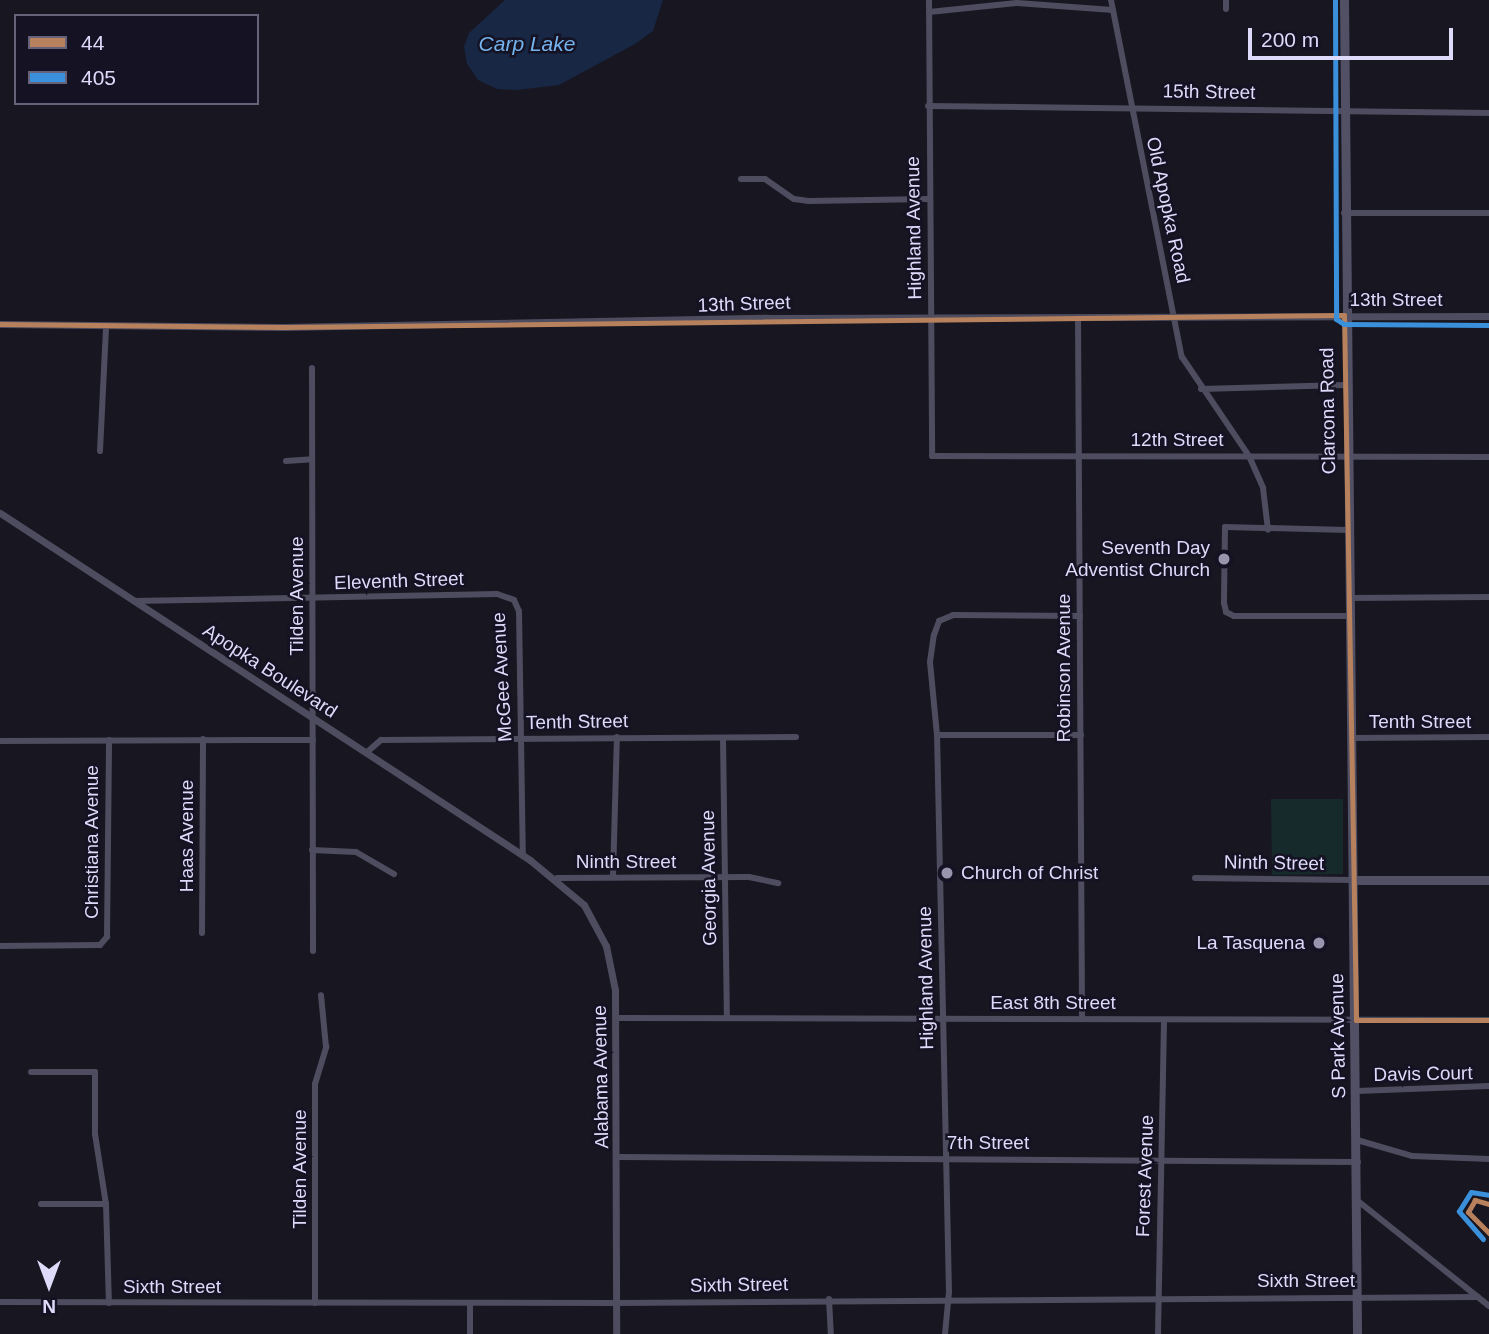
<!DOCTYPE html>
<style>
body{margin:0}
#map{position:relative;width:1489px;height:1334px;overflow:hidden;background:#181620;font-family:Helvetica,sans-serif}
div>[style]{position:absolute}
.green>*{inset:0;background:#162a2b}
.water>*{inset:0;background:#172744}
.minor>*{height:6px;margin:-3px;padding:0 3px;transform-origin:3px;border-radius:3px;background:#4e4c5f}
.tertiary>*{height:7px;margin:-3.5px;padding:0 3.5px;transform-origin:3.5px;border-radius:3.5px;background:#4e4c5f}
.secondary>*{height:9px;margin:-4.5px;padding:0 4.5px;transform-origin:4.5px;border-radius:4.5px;background:#515065}
.bus-1>*{height:5px;margin:-2.5px;padding:0 2.5px;transform-origin:2.5px;border-radius:2.5px;background:#b6815c}
.bus-2>*{height:5px;margin:-2.5px;padding:0 2.5px;transform-origin:2.5px;border-radius:2.5px;background:#3a90db}
.dots>*{width:19px;height:19px;translate:-50% -50%;box-sizing:border-box;border:4px solid #151224;border-radius:50%}
span{translate:-50% -50%;white-space:nowrap;text-align:center;line-height:1.15;-webkit-text-stroke:5px #151224;paint-order:stroke}
.street-label{font-size:19px;color:#dedafa}
.poi-label{font-size:19px;color:#dedafa}
.right{translate:-100% -50%;text-align:right}
.left{translate:0 -50%;text-align:left}
.water-label{font-size:21px;color:#74b3ed;font-style:italic}
.legend{position:absolute;left:14px;top:14px;width:245px;height:91px;box-sizing:border-box;background:#151224;border:2px solid #65627a;margin:0;padding:9px 12px;list-style:none;font-size:21px;color:#dedafa}
.legend li{display:flex;align-items:center;gap:14px;height:35px}
.legend b{width:35px;border:2px solid #65627a}
.north{position:absolute;left:14px;top:1250px;width:70px;height:70px;-webkit-text-stroke:5px #151224;paint-order:stroke;rotate:180deg;font-size:19px;font-weight:700;line-height:28px;text-align:center;color:#dedafa}
.north::after{content:'';display:block;margin:auto;width:24px;height:32px;background:#dedafa;clip-path:polygon(50% 0,100% 100%,50% 72%,0 100%)}
.scale{position:absolute;left:1248px;top:28px;width:205px;height:32px;box-sizing:border-box;border:4px solid #dedafa;border-top:0;padding-left:9px;font-size:21px;line-height:24px;white-space:nowrap;color:#dedafa;-webkit-text-stroke:5px #151224;paint-order:stroke}
</style>
<div id="map">
<div class="green">
<div style="clip-path:polygon(1271px 799px,1343px 799px,1343px 874px,1272px 875px)"></div>
</div>
<div class="water">
<div style="clip-path:polygon(505px 0,663px 0,653px 31px,635px 44px,559px 85px,517px 90px,497px 89px,478px 80px,467px 64px,464px 47px,469px 33px)"></div>
</div>
<div class="minor">
<div style="left:929px;top:0;width:456px;rotate:89.6deg"></div>
<div style="left:932px;top:456px;width:557px;rotate:0.1deg"></div>
<div style="left:1111px;top:0;width:364px;rotate:78.8deg"></div>
<div style="left:1182px;top:357px;width:120px;rotate:55.9deg"></div>
<div style="left:1249px;top:456px;width:35px;rotate:66deg"></div>
<div style="left:1263px;top:488px;width:42px;rotate:83.2deg"></div>
<div style="left:1226px;top:0;width:9px;rotate:90deg"></div>
<div style="left:929px;top:12px;width:88px;rotate:-5.8deg"></div>
<div style="left:1017px;top:3px;width:96px;rotate:4.2deg"></div>
<div style="left:928px;top:106px;width:561px;rotate:0.71deg"></div>
<div style="left:741px;top:179px;width:24px"></div>
<div style="left:765px;top:179px;width:35px;rotate:35deg"></div>
<div style="left:794px;top:199px;width:15px;rotate:8deg"></div>
<div style="left:809px;top:201px;width:120px;rotate:-1deg"></div>
<div style="left:1344px;top:213px;width:145px"></div>
<div style="left:1078px;top:317px;width:702px;rotate:89.67deg"></div>
<div style="left:312px;top:368px;width:583px;rotate:89.9deg"></div>
<div style="left:1201px;top:389px;width:144px;rotate:-1.6deg"></div>
<div style="left:100px;top:451px;width:124px;rotate:-87.2deg"></div>
<div style="left:286px;top:461px;width:26px;rotate:-4deg"></div>
<div style="left:1348px;top:530px;width:123px;rotate:-178.6deg"></div>
<div style="left:1225px;top:527px;width:76px;rotate:90.8deg"></div>
<div style="left:1224px;top:603px;width:9px;rotate:77deg"></div>
<div style="left:1226px;top:612px;width:9px;rotate:27deg"></div>
<div style="left:1234px;top:616px;width:115px"></div>
<div style="left:1349px;top:598px;width:140px;rotate:-0.4deg"></div>
<div style="left:134px;top:601px;width:363px;rotate:-1.1deg"></div>
<div style="left:497px;top:594px;width:18px;rotate:19deg"></div>
<div style="left:514px;top:600px;width:12px;rotate:66deg"></div>
<div style="left:519px;top:611px;width:245px;rotate:89.1deg"></div>
<div style="left:937px;top:735px;width:144px"></div>
<div style="left:723px;top:738px;width:279px;rotate:89.2deg"></div>
<div style="left:1351px;top:738px;width:138px;rotate:-0.4deg"></div>
<div style="left:0;top:741px;width:313px;rotate:-0.2deg"></div>
<div style="left:366px;top:753px;width:20px;rotate:-41deg"></div>
<div style="left:381px;top:740px;width:415px;rotate:-0.4deg"></div>
<div style="left:312px;top:850px;width:44px;rotate:2.6deg"></div>
<div style="left:356px;top:852px;width:44px;rotate:30.1deg"></div>
<div style="left:613px;top:877px;width:140px;rotate:-88.4deg"></div>
<div style="left:557px;top:878px;width:192px;rotate:-0.3deg"></div>
<div style="left:749px;top:877px;width:30px;rotate:12deg"></div>
<div style="left:1195px;top:878px;width:158px;rotate:0.7deg"></div>
<div style="left:202px;top:933px;width:194px;rotate:-89.7deg"></div>
<div style="left:0;top:946px;width:100px;rotate:-0.6deg"></div>
<div style="left:100px;top:945px;width:11px;rotate:-49deg"></div>
<div style="left:107px;top:937px;width:197px;rotate:-89.4deg"></div>
<div style="left:616px;top:1018px;width:873px;rotate:0.13deg"></div>
<div style="left:31px;top:1072px;width:64px"></div>
<div style="left:95px;top:1072px;width:62px;rotate:90deg"></div>
<div style="left:95px;top:1134px;width:71px;rotate:81.1deg"></div>
<div style="left:106px;top:1204px;width:99px;rotate:88.3deg"></div>
<div style="left:1357px;top:1091px;width:132px;rotate:-2.2deg"></div>
<div style="left:1357px;top:1140px;width:57px;rotate:16.2deg"></div>
<div style="left:1412px;top:1156px;width:77px;rotate:2.2deg"></div>
<div style="left:618px;top:1157px;width:740px;rotate:0.39deg"></div>
<div style="left:1358px;top:1201px;width:168px;rotate:38.7deg"></div>
<div style="left:41px;top:1204px;width:65px"></div>
<div style="left:829px;top:1299px;width:35px;rotate:87deg"></div>
<div style="left:0;top:1302px;width:616px;rotate:0.09deg"></div>
<div style="left:616px;top:1303px;width:862px;rotate:-0.4deg"></div>
<div style="left:315px;top:1303px;width:219px;rotate:-90deg"></div>
<div style="left:315px;top:1084px;width:39px;rotate:-73deg"></div>
<div style="left:326px;top:1047px;width:52px;rotate:-95.5deg"></div>
<div style="left:470px;top:1303px;width:31px;rotate:90deg"></div>
<div style="left:945px;top:1334px;width:42px;rotate:-84.6deg"></div>
<div style="left:949px;top:1292px;width:557px;rotate:-91.23deg"></div>
<div style="left:937px;top:735px;width:73px;rotate:-95.5deg"></div>
<div style="left:930px;top:662px;width:27px;rotate:-82deg"></div>
<div style="left:934px;top:635px;width:15px;rotate:-70deg"></div>
<div style="left:939px;top:621px;width:15px;rotate:-23deg"></div>
<div style="left:953px;top:615px;width:127px;rotate:0.5deg"></div>
<div style="left:1158px;top:1334px;width:314px;rotate:-88.9deg"></div>
</div>
<div class="tertiary">
<div style="left:0;top:324px;width:284px;rotate:0.6deg"></div>
<div style="left:284px;top:327px;width:483px;rotate:-1.1deg"></div>
<div style="left:767px;top:318px;width:722px;rotate:-0.16deg"></div>
<div style="left:0;top:513px;width:633px;rotate:33.21deg"></div>
<div style="left:530px;top:860px;width:70px;rotate:39.8deg"></div>
<div style="left:584px;top:905px;width:47px;rotate:61.8deg"></div>
<div style="left:606px;top:946px;width:45px;rotate:78.4deg"></div>
<div style="left:615px;top:990px;width:344px;rotate:89.8deg"></div>
</div>
<div class="secondary">
<div style="left:1344px;top:0;width:1334px;rotate:89.44deg"></div>
<div style="left:1353px;top:880px;width:136px"></div>
</div>
<div class="bus-1">
<div style="left:1344px;top:315px;width:705px;rotate:89.02deg"></div>
<div style="left:0;top:324px;width:284px;rotate:0.6deg"></div>
<div style="left:284px;top:327px;width:1060px;rotate:-0.65deg"></div>
<div style="left:1356px;top:1020px;width:133px"></div>
<div style="left:1489px;top:1204px;width:15px;rotate:-164deg"></div>
<div style="left:1475px;top:1200px;width:14px;rotate:120deg"></div>
<div style="left:1468px;top:1212px;width:30px;rotate:45deg"></div>
</div>
<div class="bus-2">
<div style="left:1335px;top:0;width:319px;rotate:89.8deg"></div>
<div style="left:1336px;top:319px;width:9px;rotate:32deg"></div>
<div style="left:1344px;top:324px;width:145px;rotate:0.4deg"></div>
<div style="left:1483px;top:1239px;width:37px;rotate:-131deg"></div>
<div style="left:1459px;top:1211px;width:22px;rotate:-58deg"></div>
<div style="left:1471px;top:1192px;width:18px;rotate:9deg"></div>
</div>
<div class="dots">
<div style="left:1224px;top:559px;background:#9995ae"></div>
<div style="left:947px;top:873px;background:#9995ae"></div>
<div style="left:1319px;top:943px;background:#9995ae"></div>
</div>
<div class="street-label">
<span style="left:1209px;top:92px;rotate:1deg">15th Street</span>
<span style="left:1168px;top:210px;rotate:78deg">Old Apopka Road</span>
<span style="left:914px;top:228px;rotate:-91deg">Highland Avenue</span>
<span style="left:1396px;top:300px">13th Street</span>
<span style="left:744px;top:304px;rotate:-2deg">13th Street</span>
<span style="left:1328px;top:411px;rotate:-91deg">Clarcona Road</span>
<span style="left:1177px;top:440px">12th Street</span>
<span style="left:399px;top:581px;rotate:-2deg">Eleventh Street</span>
<span style="left:297px;top:596px;rotate:-90deg">Tilden Avenue</span>
<span style="left:1064px;top:668px;rotate:-90deg">Robinson Avenue</span>
<span style="left:270px;top:671px;rotate:33deg">Apopka Boulevard</span>
<span style="left:502px;top:677px;rotate:-93deg">McGee Avenue</span>
<span style="left:577px;top:722px;rotate:-1deg">Tenth Street</span>
<span style="left:1420px;top:722px">Tenth Street</span>
<span style="left:187px;top:836px;rotate:-90deg">Haas Avenue</span>
<span style="left:92px;top:842px;rotate:-90deg">Christiana Avenue</span>
<span style="left:626px;top:862px">Ninth Street</span>
<span style="left:1274px;top:863px;rotate:1deg">Ninth Street</span>
<span style="left:709px;top:878px;rotate:-91deg">Georgia Avenue</span>
<span style="left:926px;top:978px;rotate:-91deg">Highland Avenue</span>
<span style="left:1053px;top:1003px">East 8th Street</span>
<span style="left:1338px;top:1036px;rotate:-91deg">S Park Avenue</span>
<span style="left:1423px;top:1074px;rotate:-1deg">Davis Court</span>
<span style="left:601px;top:1077px;rotate:-91deg">Alabama Avenue</span>
<span style="left:988px;top:1143px">7th Street</span>
<span style="left:300px;top:1169px;rotate:-90deg">Tilden Avenue</span>
<span style="left:1145px;top:1176px;rotate:-88deg">Forest Avenue</span>
<span style="left:1306px;top:1281px">Sixth Street</span>
<span style="left:739px;top:1285px;rotate:-1deg">Sixth Street</span>
<span style="left:172px;top:1287px">Sixth Street</span>
</div>
<div class="poi-label">
<span class="right" style="left:1210px;top:559px">Seventh Day<br>Adventist Church</span>
<span class="left" style="left:961px;top:873px">Church of Christ</span>
<span class="right" style="left:1305px;top:943px">La Tasquena</span>
</div>
<div class="water-label">
<span style="left:527px;top:44px">Carp Lake</span>
</div>
<ul class="legend">
<li><b style="height:9px;background:#b6815c"></b>44</li>
<li><b style="height:9px;background:#3a90db"></b>405</li>
</ul>
<div class="north">N</div>
<div class="scale">200 m</div>
</div>
